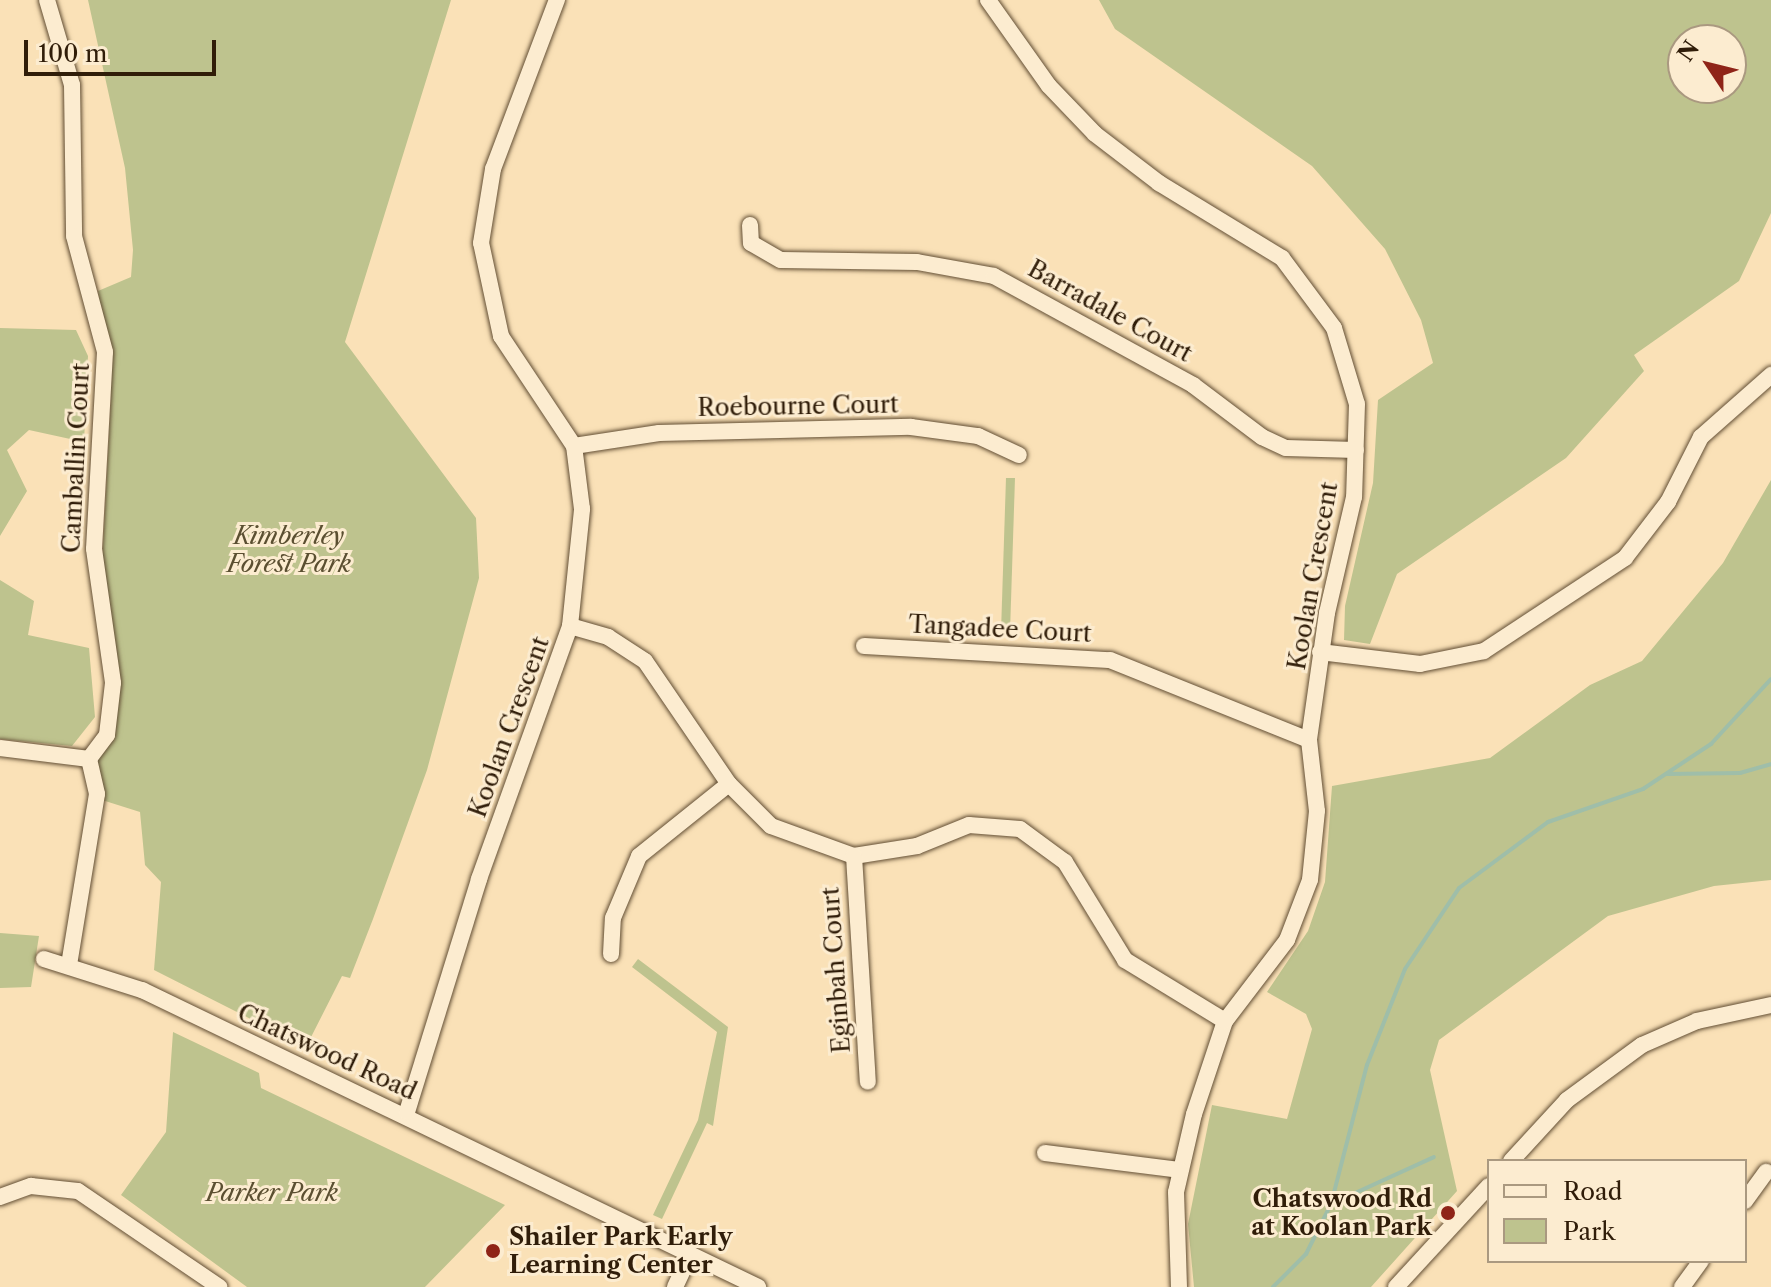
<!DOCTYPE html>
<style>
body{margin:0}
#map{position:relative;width:1771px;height:1287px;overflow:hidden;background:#fae1b7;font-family:"Libre Caslon Text",serif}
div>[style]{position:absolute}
.green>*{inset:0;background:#bec38e}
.stream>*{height:4px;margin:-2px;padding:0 2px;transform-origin:2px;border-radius:2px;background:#9fbea9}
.roads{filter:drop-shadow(0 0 2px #624e34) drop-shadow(0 0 2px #624e34)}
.minor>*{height:16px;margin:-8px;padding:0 8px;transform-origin:8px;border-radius:8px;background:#fcecd0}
.dots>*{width:22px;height:22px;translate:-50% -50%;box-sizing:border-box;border:4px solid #fcecd0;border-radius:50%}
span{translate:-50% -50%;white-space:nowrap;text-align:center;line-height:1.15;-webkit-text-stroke:6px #fcecd0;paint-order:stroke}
.street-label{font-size:24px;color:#301d09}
.park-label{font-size:24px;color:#5b4f31;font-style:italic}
.poi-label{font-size:24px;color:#301d09;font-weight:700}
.right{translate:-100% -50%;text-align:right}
.left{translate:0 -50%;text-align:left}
.legend{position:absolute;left:1487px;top:1159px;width:260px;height:104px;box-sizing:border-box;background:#fcecd0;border:2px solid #aa9980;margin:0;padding:10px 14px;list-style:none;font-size:24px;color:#301d09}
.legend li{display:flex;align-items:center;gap:16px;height:40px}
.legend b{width:40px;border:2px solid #aa9980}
.north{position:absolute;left:1667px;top:24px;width:80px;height:80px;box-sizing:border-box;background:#fcecd0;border:2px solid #aa9980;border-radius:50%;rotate:305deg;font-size:22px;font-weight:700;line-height:32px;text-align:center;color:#301d09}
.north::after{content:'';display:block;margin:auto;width:28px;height:36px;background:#8f2418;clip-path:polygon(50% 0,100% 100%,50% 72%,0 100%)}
.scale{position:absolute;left:24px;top:40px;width:192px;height:36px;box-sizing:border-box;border:4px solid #301d09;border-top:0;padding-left:10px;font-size:24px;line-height:28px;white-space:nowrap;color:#301d09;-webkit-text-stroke:6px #fcecd0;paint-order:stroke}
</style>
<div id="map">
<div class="green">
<div style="clip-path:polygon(88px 0,451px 0,345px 342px,476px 518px,479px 578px,427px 770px,373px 919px,350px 978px,342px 976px,306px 1047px,154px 970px,161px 882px,145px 865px,140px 812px,102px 800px,97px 759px,110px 742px,102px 567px,111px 397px,98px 291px,131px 277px,133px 250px,125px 168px)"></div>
<div style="clip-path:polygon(evenodd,1099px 0,1771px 0,1771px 213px,1739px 281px,1634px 355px,1644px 371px,1566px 458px,1397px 574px,1370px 644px,1344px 640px,1345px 606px,1373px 483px,1378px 400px,1433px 363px,1421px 320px,1385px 249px,1312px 166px,1115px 29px,1099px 0,1683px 40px,1731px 40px,1731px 88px,1683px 88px,1683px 40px)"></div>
<div style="clip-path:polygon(0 328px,76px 330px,88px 356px,84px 442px,29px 430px,7px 450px,27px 491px,0 536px)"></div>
<div style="clip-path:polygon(1006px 478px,1015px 478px,1010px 632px,1001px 632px)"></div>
<div style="clip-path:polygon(1771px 480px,1771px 880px,1714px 886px,1608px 916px,1439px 1040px,1430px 1070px,1457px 1191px,1371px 1287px,1194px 1287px,1188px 1224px,1212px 1105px,1287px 1119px,1312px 1029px,1306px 1014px,1267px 992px,1308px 931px,1325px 882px,1332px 786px,1490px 758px,1590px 685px,1642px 661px,1723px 563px)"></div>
<div style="clip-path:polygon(0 580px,34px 601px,28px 635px,89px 648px,95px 717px,72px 746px,0 739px)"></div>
<div style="clip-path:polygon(0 933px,39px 936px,31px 987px,0 988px)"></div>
<div style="clip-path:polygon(638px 959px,728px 1027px,713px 1126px,707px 1123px,662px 1219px,653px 1215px,698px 1120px,717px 1032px,632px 967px)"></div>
<div style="clip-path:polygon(173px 1032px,259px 1073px,261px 1088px,505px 1205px,425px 1287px,247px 1287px,121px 1195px,166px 1132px)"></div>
</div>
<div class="stream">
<div style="left:1667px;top:774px;width:73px;rotate:-0.8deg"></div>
<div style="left:1740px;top:773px;width:32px;rotate:-16deg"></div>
<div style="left:1331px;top:1204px;width:113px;rotate:-24.5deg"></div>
<div style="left:1273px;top:1287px;width:47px;rotate:-45deg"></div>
<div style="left:1306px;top:1254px;width:56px;rotate:-63.4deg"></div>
<div style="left:1331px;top:1204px;width:144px;rotate:-75.5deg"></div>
<div style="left:1367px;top:1065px;width:103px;rotate:-68.4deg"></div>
<div style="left:1405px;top:969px;width:97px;rotate:-56.3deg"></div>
<div style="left:1459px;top:888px;width:111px;rotate:-36.6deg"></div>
<div style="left:1548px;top:822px;width:101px;rotate:-19.2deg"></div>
<div style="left:1643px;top:789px;width:82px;rotate:-33.5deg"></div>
<div style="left:1711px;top:744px;width:88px;rotate:-47.3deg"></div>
</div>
<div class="roads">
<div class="minor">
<div style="left:47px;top:0;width:89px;rotate:73.6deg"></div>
<div style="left:72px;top:85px;width:151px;rotate:89.2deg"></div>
<div style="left:74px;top:236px;width:120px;rotate:75deg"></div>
<div style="left:105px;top:352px;width:197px;rotate:93.2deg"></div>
<div style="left:94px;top:549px;width:135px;rotate:81.9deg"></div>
<div style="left:113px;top:683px;width:52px;rotate:96.6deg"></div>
<div style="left:107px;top:735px;width:30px;rotate:127deg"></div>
<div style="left:89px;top:759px;width:36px;rotate:77deg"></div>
<div style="left:97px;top:794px;width:173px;rotate:99.3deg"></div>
<div style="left:988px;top:0;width:105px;rotate:54.7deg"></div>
<div style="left:1049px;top:86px;width:66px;rotate:46.2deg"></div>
<div style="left:1095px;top:134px;width:81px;rotate:37.4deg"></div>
<div style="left:1159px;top:183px;width:144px;rotate:31.4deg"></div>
<div style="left:1282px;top:258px;width:87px;rotate:53.4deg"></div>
<div style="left:1334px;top:328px;width:79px;rotate:73.2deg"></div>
<div style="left:1357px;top:404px;width:93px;rotate:91.8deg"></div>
<div style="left:1354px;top:497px;width:119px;rotate:103.1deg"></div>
<div style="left:1327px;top:613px;width:128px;rotate:98.1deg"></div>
<div style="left:1309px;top:740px;width:71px;rotate:83.6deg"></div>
<div style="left:1317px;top:811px;width:69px;rotate:95.8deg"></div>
<div style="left:1310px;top:880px;width:64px;rotate:111deg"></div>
<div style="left:1287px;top:940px;width:102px;rotate:127.4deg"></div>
<div style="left:1225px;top:1021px;width:98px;rotate:108.4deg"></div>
<div style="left:1194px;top:1114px;width:80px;rotate:103deg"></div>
<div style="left:1176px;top:1192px;width:95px;rotate:88.2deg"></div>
<div style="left:750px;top:225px;width:18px;rotate:87deg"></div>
<div style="left:751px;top:243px;width:34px;rotate:30deg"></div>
<div style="left:781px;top:260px;width:136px;rotate:0.8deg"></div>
<div style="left:917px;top:262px;width:78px;rotate:10.3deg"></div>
<div style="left:994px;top:276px;width:227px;rotate:28.7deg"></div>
<div style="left:1193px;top:385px;width:86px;rotate:37deg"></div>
<div style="left:1262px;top:437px;width:26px;rotate:25deg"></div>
<div style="left:1286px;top:448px;width:70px;rotate:1.6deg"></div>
<div style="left:574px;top:446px;width:86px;rotate:-8.7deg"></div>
<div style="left:659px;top:433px;width:252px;rotate:-1.4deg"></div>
<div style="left:911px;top:427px;width:68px;rotate:7.7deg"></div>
<div style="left:978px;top:436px;width:45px;rotate:24.9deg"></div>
<div style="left:570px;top:626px;width:40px;rotate:16deg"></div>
<div style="left:608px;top:637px;width:44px;rotate:33deg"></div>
<div style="left:645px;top:661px;width:149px;rotate:55.7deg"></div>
<div style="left:729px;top:784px;width:59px;rotate:45deg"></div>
<div style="left:771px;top:826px;width:88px;rotate:19.9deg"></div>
<div style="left:854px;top:856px;width:64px;rotate:-9deg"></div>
<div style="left:917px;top:846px;width:56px;rotate:-22deg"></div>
<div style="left:969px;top:825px;width:51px;rotate:4.5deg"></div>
<div style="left:1020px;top:829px;width:56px;rotate:36.3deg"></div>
<div style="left:1065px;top:862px;width:115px;rotate:58.5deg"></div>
<div style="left:1125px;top:960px;width:117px;rotate:31.4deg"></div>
<div style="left:864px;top:646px;width:246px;rotate:3.3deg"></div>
<div style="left:1110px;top:660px;width:214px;rotate:21.9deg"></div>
<div style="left:1320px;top:652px;width:101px;rotate:6.8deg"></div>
<div style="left:1420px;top:664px;width:65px;rotate:-11.5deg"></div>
<div style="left:1484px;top:651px;width:169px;rotate:-33.4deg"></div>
<div style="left:1625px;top:558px;width:71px;rotate:-52.5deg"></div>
<div style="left:1668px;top:502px;width:73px;rotate:-63.1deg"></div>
<div style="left:1701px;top:437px;width:94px;rotate:-41.5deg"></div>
<div style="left:0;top:748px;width:90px;rotate:7deg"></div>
<div style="left:854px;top:856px;width:226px;rotate:86.5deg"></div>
<div style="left:611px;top:954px;width:36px;rotate:-87deg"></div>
<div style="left:613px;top:918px;width:67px;rotate:-67.2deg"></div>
<div style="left:639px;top:856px;width:115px;rotate:-38.7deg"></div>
<div style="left:44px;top:959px;width:103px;rotate:17.6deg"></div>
<div style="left:142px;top:990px;width:684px;rotate:25.74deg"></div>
<div style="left:407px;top:1112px;width:244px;rotate:-72.8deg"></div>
<div style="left:479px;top:879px;width:269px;rotate:-70.2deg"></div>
<div style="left:570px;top:626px;width:118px;rotate:-84.1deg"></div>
<div style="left:582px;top:509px;width:64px;rotate:-97.2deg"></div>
<div style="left:574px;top:446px;width:132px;rotate:-123.6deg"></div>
<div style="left:501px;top:336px;width:95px;rotate:-102.1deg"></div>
<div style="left:481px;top:243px;width:75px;rotate:-80.8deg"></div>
<div style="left:493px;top:169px;width:181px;rotate:-69.3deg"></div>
<div style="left:1045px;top:1153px;width:135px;rotate:7.2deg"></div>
<div style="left:1511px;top:1161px;width:83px;rotate:-47.4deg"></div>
<div style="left:1567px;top:1100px;width:93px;rotate:-36.3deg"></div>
<div style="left:1642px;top:1045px;width:60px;rotate:-23.6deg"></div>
<div style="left:1697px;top:1021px;width:76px;rotate:-12.2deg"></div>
<div style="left:0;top:1197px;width:33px;rotate:-20deg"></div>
<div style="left:31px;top:1186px;width:47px;rotate:6.1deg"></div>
<div style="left:78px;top:1191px;width:171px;rotate:34.2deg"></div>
<div style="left:1745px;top:1201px;width:36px;rotate:-54deg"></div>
<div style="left:675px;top:1287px;width:35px;rotate:-65deg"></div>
<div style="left:1396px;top:1287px;width:137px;rotate:-47.4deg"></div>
<div style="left:1682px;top:1287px;width:32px;rotate:-54deg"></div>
</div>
</div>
<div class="dots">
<div style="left:1448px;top:1213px;background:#8f2418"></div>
<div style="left:493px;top:1251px;background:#8f2418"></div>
</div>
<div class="street-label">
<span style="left:1110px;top:311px;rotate:29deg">Barradale Court</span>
<span style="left:798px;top:406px;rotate:-1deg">Roebourne Court</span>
<span style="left:76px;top:458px;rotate:-87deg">Camballin Court</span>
<span style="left:1313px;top:576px;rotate:-80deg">Koolan Crescent</span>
<span style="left:1000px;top:629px;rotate:3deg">Tangadee Court</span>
<span style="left:509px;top:727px;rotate:-70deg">Koolan Crescent</span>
<span style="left:836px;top:970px;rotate:-94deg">Eginbah Court</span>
<span style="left:327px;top:1052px;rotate:25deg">Chatswood Road</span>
</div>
<div class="park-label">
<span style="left:289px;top:550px">Kimberley<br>Forest Park</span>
<span style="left:272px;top:1193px">Parker Park</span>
</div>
<div class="poi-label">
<span class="right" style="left:1432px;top:1213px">Chatswood Rd<br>at Koolan Park</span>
<span class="left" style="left:509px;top:1251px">Shailer Park Early<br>Learning Center</span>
</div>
<ul class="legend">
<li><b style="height:10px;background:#fcecd0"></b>Road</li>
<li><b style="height:22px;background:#bec38e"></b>Park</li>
</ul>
<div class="north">N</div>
<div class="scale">100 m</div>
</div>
